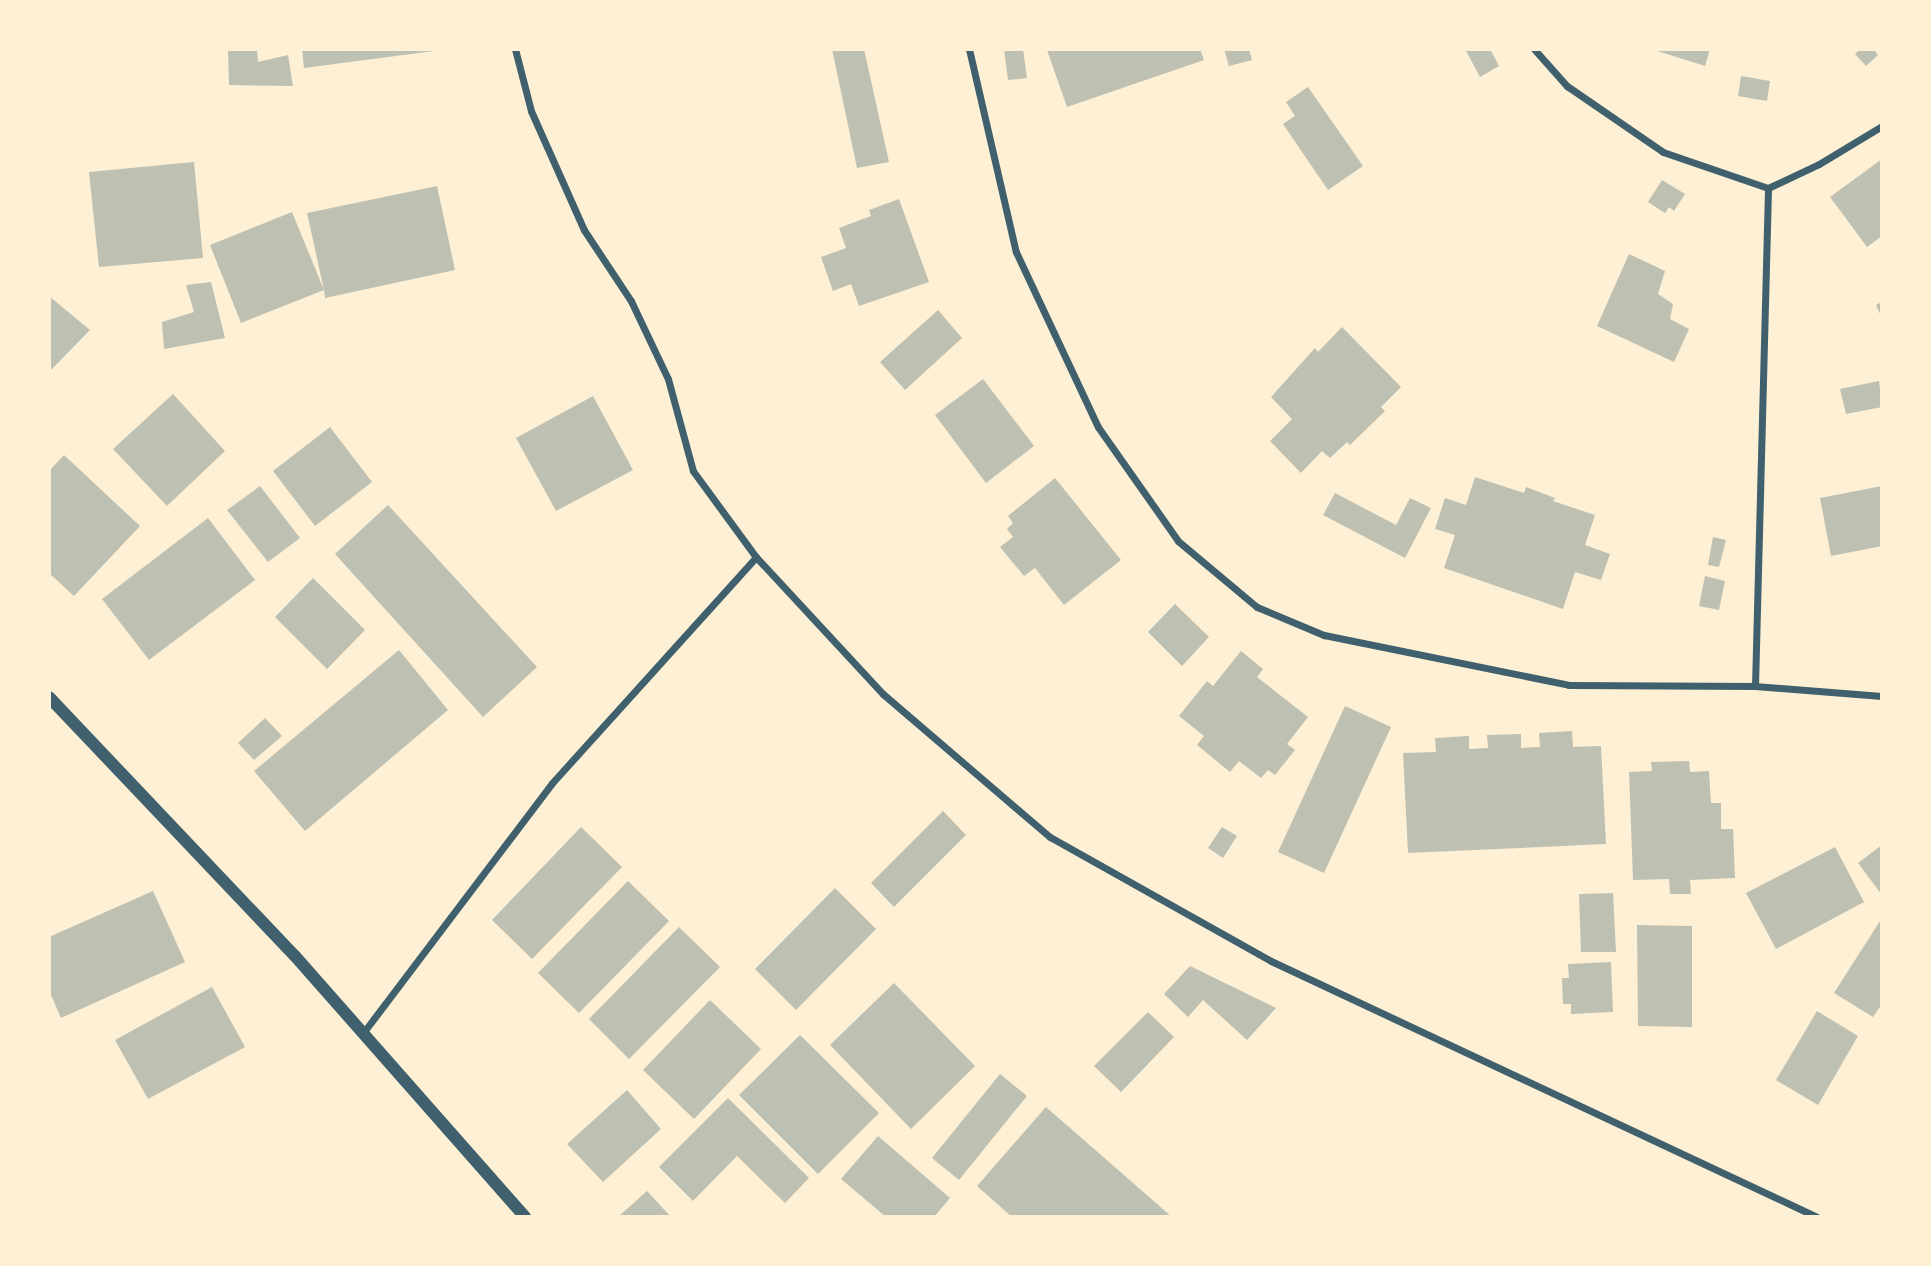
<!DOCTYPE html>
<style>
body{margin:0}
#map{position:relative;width:1931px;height:1266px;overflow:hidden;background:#fdf0d5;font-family:"Titillium Web",sans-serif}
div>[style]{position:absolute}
.building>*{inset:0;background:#bec0b2}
.minor>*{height:7px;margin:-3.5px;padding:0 3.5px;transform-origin:3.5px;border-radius:3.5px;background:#3f606c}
.tertiary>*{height:12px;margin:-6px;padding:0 6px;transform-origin:6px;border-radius:6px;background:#3f606c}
span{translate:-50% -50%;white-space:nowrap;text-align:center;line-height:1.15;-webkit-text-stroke:5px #fdf0d5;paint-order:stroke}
.frame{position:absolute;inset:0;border:51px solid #fdf0d5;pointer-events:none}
</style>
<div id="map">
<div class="building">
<div style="clip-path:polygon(228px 49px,257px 49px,258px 62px,288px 55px,293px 86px,229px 85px)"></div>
<div style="clip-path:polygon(302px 49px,434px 49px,434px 51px,304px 68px)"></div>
<div style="clip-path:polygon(832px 49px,864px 49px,889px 162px,857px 168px)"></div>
<div style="clip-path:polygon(1004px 49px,1023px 49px,1027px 78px,1008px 80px)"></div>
<div style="clip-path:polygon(1051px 49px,1200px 49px,1204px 60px,1067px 107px,1047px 50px)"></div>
<div style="clip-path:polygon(1224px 49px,1249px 49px,1252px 60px,1229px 66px)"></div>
<div style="clip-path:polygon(1465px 49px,1490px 49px,1499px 66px,1480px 77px)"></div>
<div style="clip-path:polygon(1651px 49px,1710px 49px,1705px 66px)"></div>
<div style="clip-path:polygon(1860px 49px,1873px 49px,1878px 55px,1866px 66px,1855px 54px)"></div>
<div style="clip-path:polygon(1741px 76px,1770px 81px,1767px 101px,1738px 96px)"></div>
<div style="clip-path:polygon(1308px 87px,1363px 166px,1328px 190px,1283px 124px,1295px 116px,1286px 102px)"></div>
<div style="clip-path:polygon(1882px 159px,1882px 236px,1867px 247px,1830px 197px)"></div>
<div style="clip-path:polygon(194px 162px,203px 258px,99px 267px,89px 172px)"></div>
<div style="clip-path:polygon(1662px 180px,1685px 194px,1674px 211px,1669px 207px,1665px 213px,1648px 202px)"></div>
<div style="clip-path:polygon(437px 186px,455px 270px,325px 298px,324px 290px,241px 323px,210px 245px,292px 212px,324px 290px,307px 213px)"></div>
<div style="clip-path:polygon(899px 199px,929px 282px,859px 306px,851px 284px,833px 291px,821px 257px,846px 248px,839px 228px,871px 216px,869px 210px)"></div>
<div style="clip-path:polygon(1629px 254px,1665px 271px,1658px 294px,1673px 304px,1670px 319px,1689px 329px,1674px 362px,1597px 326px)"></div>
<div style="clip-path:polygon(211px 282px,225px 338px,164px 349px,162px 322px,194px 312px,186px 285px)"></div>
<div style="clip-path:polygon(49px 296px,90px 330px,49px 372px)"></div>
<div style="clip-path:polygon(1882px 302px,1882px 318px,1876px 305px)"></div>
<div style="clip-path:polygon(938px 310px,962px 338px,905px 390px,880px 362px)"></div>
<div style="clip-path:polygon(1342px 327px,1401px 387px,1381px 407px,1385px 411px,1350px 445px,1347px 442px,1330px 458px,1322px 451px,1301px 473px,1270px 441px,1292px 419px,1271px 397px,1315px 348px,1318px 352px)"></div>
<div style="clip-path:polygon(983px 379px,1034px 446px,986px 483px,935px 415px)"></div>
<div style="clip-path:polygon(1879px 381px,1882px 407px,1846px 414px,1840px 389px)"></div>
<div style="clip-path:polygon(173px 394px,225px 451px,167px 506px,113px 449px)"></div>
<div style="clip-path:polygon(593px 396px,633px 470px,556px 511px,516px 438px)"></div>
<div style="clip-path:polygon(330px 427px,372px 482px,315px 526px,273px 471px)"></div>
<div style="clip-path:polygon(64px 455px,140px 526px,74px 596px,49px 573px,49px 471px)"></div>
<div style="clip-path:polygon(1475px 477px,1524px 493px,1526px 487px,1555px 498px,1553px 501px,1595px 515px,1585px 545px,1610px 554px,1601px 580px,1575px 572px,1563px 609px,1444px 568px,1455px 535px,1435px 529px,1445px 498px,1466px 505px)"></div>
<div style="clip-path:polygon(1055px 478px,1121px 560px,1064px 605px,1035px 568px,1024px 576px,1000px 547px,1013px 537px,1007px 529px,1013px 523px,1008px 516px)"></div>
<div style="clip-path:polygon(260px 486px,300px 538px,268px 562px,227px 510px)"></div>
<div style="clip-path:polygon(1882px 486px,1882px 546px,1831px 556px,1820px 498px)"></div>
<div style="clip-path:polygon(1335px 493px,1396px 525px,1410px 498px,1431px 508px,1405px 558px,1323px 515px)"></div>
<div style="clip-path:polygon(388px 505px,537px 667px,483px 717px,335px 554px)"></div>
<div style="clip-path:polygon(208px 518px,255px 580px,149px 660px,102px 599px)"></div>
<div style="clip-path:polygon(1713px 537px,1726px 540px,1719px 567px,1708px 565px)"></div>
<div style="clip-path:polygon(1705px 576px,1725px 581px,1719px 610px,1699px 606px)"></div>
<div style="clip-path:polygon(313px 578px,365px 630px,327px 669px,275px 617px)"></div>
<div style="clip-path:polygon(1175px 604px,1209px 637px,1182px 666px,1148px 632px)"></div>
<div style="clip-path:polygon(399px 650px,448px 710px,305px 831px,254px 771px)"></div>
<div style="clip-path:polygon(1241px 651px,1263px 669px,1257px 677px,1308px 717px,1287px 744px,1295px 750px,1275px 775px,1268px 770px,1261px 778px,1239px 761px,1230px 772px,1197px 745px,1204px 736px,1179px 716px,1207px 681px,1213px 686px)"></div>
<div style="clip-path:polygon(1345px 706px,1391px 727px,1324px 873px,1278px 852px)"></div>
<div style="clip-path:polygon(265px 718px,282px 736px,254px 760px,238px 743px)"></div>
<div style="clip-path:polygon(1572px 731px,1573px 747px,1601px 746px,1606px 844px,1408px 853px,1403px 753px,1436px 752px,1435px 738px,1469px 736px,1469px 749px,1488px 748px,1487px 735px,1521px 734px,1521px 748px,1540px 747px,1539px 733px)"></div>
<div style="clip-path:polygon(1689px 761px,1690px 772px,1709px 771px,1711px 803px,1721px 803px,1721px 829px,1733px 829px,1735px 878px,1690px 880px,1691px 894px,1670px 894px,1669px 879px,1633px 880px,1629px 772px,1652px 771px,1651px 762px)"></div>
<div style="clip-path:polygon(943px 811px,966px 835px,894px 907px,871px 883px)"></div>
<div style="clip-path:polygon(581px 827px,622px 867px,532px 959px,492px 920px)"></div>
<div style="clip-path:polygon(1222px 827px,1237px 836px,1223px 858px,1208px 848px)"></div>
<div style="clip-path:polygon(1882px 845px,1882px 895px,1858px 863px)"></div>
<div style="clip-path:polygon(1835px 847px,1864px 902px,1776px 949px,1746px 893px)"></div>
<div style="clip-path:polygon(628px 881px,669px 921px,579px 1013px,538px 973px)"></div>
<div style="clip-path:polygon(835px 888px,876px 929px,796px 1010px,755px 969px)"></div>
<div style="clip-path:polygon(153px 891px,185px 962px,61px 1018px,49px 990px,49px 937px)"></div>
<div style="clip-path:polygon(1613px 893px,1616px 952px,1581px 952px,1579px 894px)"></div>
<div style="clip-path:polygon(1880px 921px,1882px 1004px,1873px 1017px,1834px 993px)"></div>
<div style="clip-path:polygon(1637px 925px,1692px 926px,1692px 1027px,1638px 1026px)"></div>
<div style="clip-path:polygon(679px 927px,720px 967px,629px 1059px,589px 1019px)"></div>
<div style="clip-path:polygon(1611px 962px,1613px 1012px,1571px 1014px,1571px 1004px,1563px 1004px,1562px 978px,1569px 978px,1568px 964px)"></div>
<div style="clip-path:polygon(1190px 966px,1276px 1008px,1247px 1040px,1203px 1000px,1188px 1017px,1164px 994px)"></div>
<div style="clip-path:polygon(894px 983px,975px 1066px,911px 1129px,830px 1045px)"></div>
<div style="clip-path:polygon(212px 987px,245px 1047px,148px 1099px,115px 1040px)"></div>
<div style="clip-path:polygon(710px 1000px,761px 1049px,694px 1119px,643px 1070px)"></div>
<div style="clip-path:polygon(1817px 1011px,1858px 1036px,1818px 1105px,1776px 1080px)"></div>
<div style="clip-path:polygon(1148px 1012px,1174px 1037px,1121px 1092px,1094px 1066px)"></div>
<div style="clip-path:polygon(800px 1035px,879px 1113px,818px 1174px,739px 1095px)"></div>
<div style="clip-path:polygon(1000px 1074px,1027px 1096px,959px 1180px,932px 1158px)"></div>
<div style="clip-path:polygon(627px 1090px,661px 1129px,603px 1182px,567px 1144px)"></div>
<div style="clip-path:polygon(728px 1098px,809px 1178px,785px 1203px,737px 1156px,693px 1201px,659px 1167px)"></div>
<div style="clip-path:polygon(1046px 1107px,1172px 1217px,1012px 1217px,977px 1186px)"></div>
<div style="clip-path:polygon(878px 1136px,950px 1198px,934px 1217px,886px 1217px,841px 1179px)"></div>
<div style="clip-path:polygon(647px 1191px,671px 1217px,618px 1217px)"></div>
</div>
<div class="minor">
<div style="left:515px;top:49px;width:64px;rotate:75.5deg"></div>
<div style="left:531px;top:111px;width:130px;rotate:66deg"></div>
<div style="left:584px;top:230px;width:85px;rotate:56.5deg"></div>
<div style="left:631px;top:301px;width:86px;rotate:64.6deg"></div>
<div style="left:668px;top:379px;width:95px;rotate:74.8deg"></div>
<div style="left:693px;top:471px;width:107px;rotate:53.8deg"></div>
<div style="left:756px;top:557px;width:187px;rotate:47.2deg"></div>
<div style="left:883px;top:694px;width:220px;rotate:40.6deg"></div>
<div style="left:1050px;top:837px;width:253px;rotate:29.3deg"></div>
<div style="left:1271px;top:961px;width:603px;rotate:25.12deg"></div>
<div style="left:969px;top:49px;width:208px;rotate:77deg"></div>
<div style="left:1016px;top:252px;width:193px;rotate:64.9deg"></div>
<div style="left:1098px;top:427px;width:139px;rotate:54.9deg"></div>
<div style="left:1178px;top:541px;width:103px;rotate:39.9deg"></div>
<div style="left:1257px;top:607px;width:73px;rotate:22.7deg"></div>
<div style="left:1324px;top:635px;width:250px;rotate:11.5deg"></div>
<div style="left:1569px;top:685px;width:186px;rotate:0.3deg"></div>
<div style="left:1755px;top:686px;width:127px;rotate:4.5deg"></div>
<div style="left:1534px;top:49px;width:50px;rotate:48.3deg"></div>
<div style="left:1567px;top:86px;width:116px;rotate:34.5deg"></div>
<div style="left:1663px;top:152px;width:111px;rotate:18.9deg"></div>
<div style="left:1755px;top:686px;width:498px;rotate:-88.5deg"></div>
<div style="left:1768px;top:188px;width:56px;rotate:-25.2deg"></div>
<div style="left:1819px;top:164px;width:74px;rotate:-31.1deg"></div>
<div style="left:363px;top:1033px;width:313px;rotate:-52.9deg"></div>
<div style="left:552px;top:783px;width:304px;rotate:-47.9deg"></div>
</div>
<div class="tertiary">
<div style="left:49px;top:697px;width:357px;rotate:46.5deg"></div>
<div style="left:295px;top:956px;width:348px;rotate:48.6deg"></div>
</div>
<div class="frame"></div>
</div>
